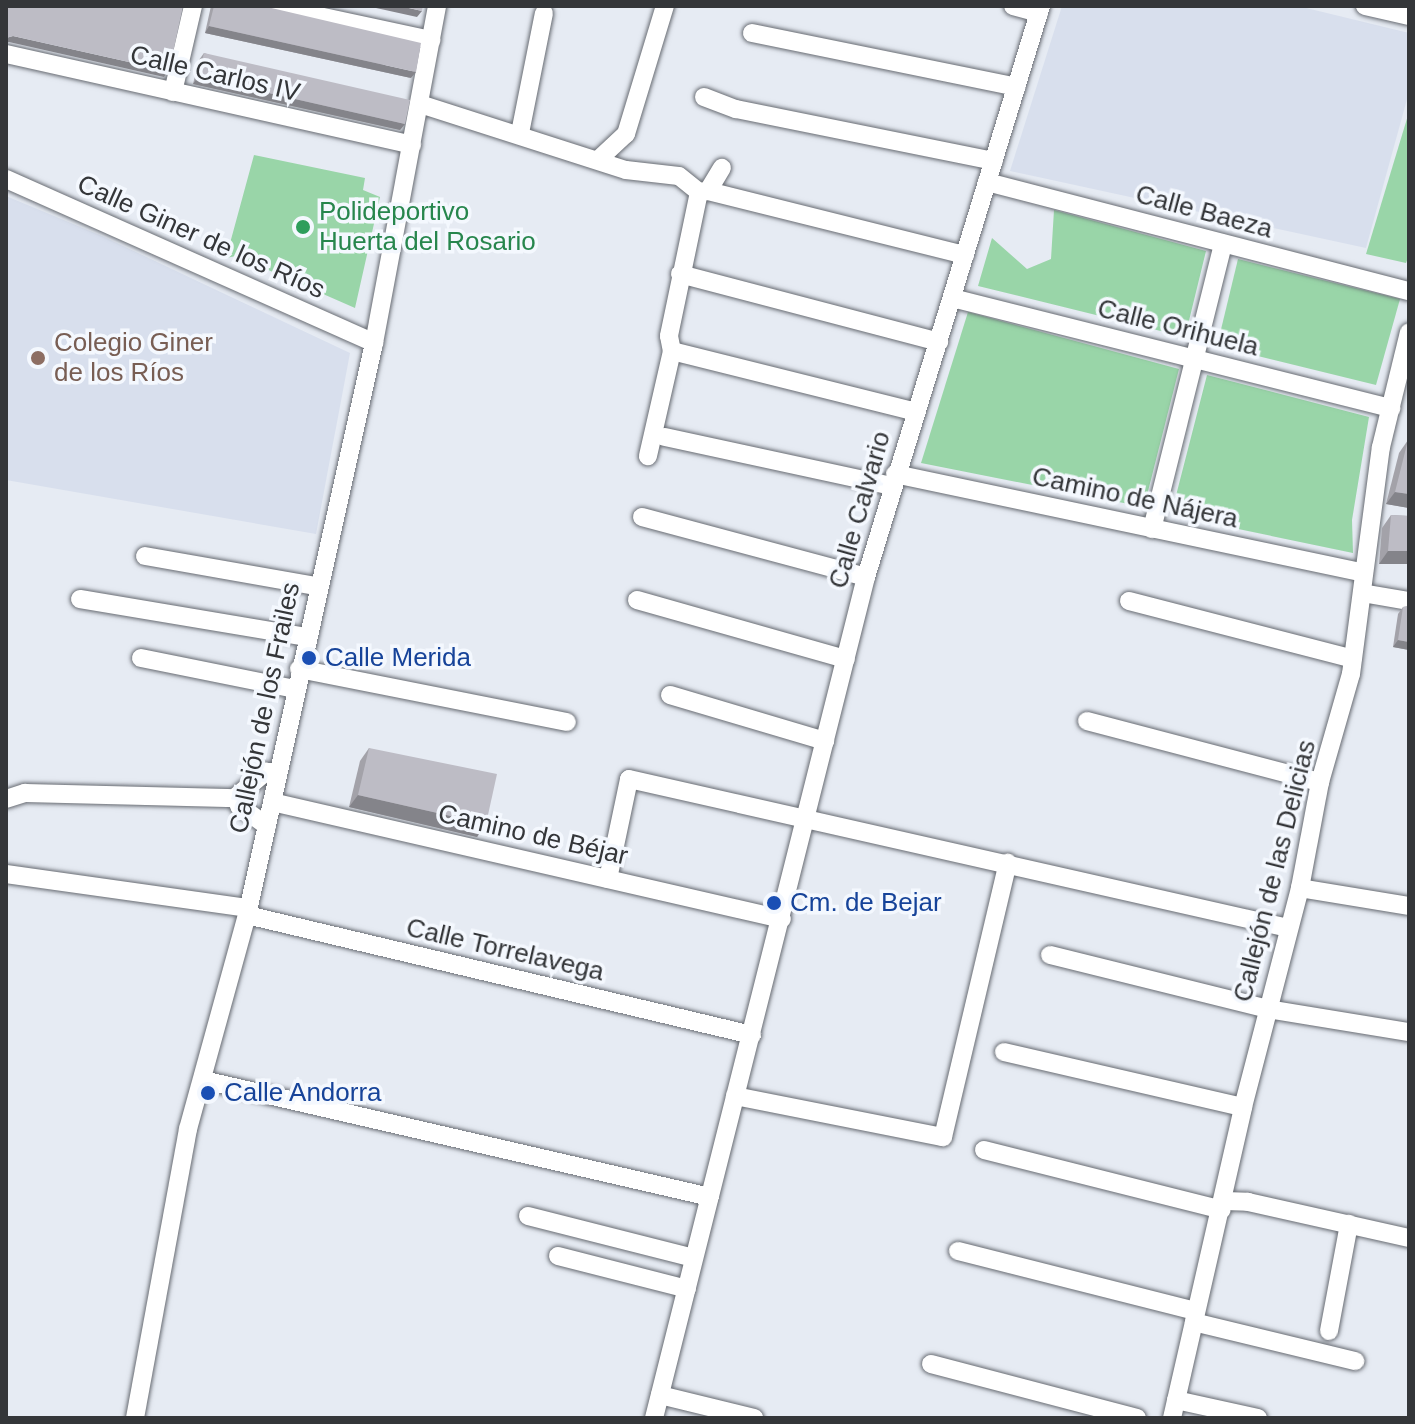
<!DOCTYPE html>
<meta charset="utf-8">
<style>
body{margin:0}
#map{position:relative;width:1415px;height:1424px;overflow:hidden;background:#e6ebf3;font-family:Arial,sans-serif}
div>[style]{position:absolute}
.built>*{inset:0;background:#d8dfed}
.green>*{inset:0;background:#99d5a8}
.roads{filter:drop-shadow(0 0 2px #676b72) drop-shadow(0 0 2px #676b72)}
.minor>*{height:18px;margin:-9px;padding:0 9px;transform-origin:9px;border-radius:9px;background:#fff}
.wall>*{inset:0;background:#a3a2a9}
.shaded-wall>*{inset:0;background:#84848a}
.building>*{inset:0;background:#bdbcc5}
.dots>*{width:22px;height:22px;translate:-50% -50%;box-sizing:border-box;border:4px solid #f4f8fe;border-radius:50%}
span{translate:-50% -50%;white-space:nowrap;text-align:center;line-height:1.15;-webkit-text-stroke:7px #f4f8fe;paint-order:stroke}
.street-label{font-size:26px;color:#343639}
.leisure-label{font-size:26px;color:#27864d}
.left{translate:0 -50%;text-align:left}
.education-label{font-size:26px;color:#785e54}
.transit-label{font-size:26px;color:#164399}
.frame{position:absolute;inset:0;border:8px solid #343639;pointer-events:none}
</style>
<div id="map">
<div class="built">
<div style="clip-path:polygon(1062px 6px,1298px 6px,1409px 33px,1409px 92px,1366px 248px,1010px 171px)"></div>
<div style="clip-path:polygon(6px 196px,102px 236px,350px 353px,316px 534px,6px 480px)"></div>
</div>
<div class="green">
<div style="clip-path:polygon(1409px 112px,1409px 255px,1406px 263px,1366px 254px)"></div>
<div style="clip-path:polygon(254px 155px,365px 178px,363px 190px,380px 197px,355px 308px,236px 256px,226px 258px)"></div>
<div style="clip-path:polygon(1054px 210px,1206px 251px,1185px 337px,978px 286px,992px 238px,1027px 269px,1051px 259px)"></div>
<div style="clip-path:polygon(1238px 259px,1400px 299px,1376px 385px,1217px 346px)"></div>
<div style="clip-path:polygon(968px 312px,1179px 369px,1144px 507px,921px 463px)"></div>
<div style="clip-path:polygon(1207px 375px,1369px 417px,1352px 520px,1353px 553px,1171px 515px)"></div>
</div>
<div class="roads">
<div class="minor">
<div style="left:272px;top:6px;width:163px;rotate:12.1deg"></div>
<div style="left:1013px;top:6px;width:27px;rotate:15deg"></div>
<div style="left:1365px;top:6px;width:45px;rotate:12.8deg"></div>
<div style="left:752px;top:33px;width:270px;rotate:11.5deg"></div>
<div style="left:6px;top:54px;width:416px;rotate:12.6deg"></div>
<div style="left:173px;top:92px;width:88px;rotate:-76.9deg"></div>
<div style="left:704px;top:97px;width:34px;rotate:21deg"></div>
<div style="left:736px;top:109px;width:263px;rotate:11.4deg"></div>
<div style="left:420px;top:104px;width:216px;rotate:17.8deg"></div>
<div style="left:626px;top:170px;width:53px;rotate:6.5deg"></div>
<div style="left:679px;top:176px;width:26px;rotate:39deg"></div>
<div style="left:699px;top:192px;width:147px;rotate:101.8deg"></div>
<div style="left:669px;top:336px;width:15px;rotate:79deg"></div>
<div style="left:672px;top:351px;width:108px;rotate:102.9deg"></div>
<div style="left:520px;top:133px;width:122px;rotate:-78.7deg"></div>
<div style="left:599px;top:159px;width:37px;rotate:-43deg"></div>
<div style="left:626px;top:134px;width:134px;rotate:-73.1deg"></div>
<div style="left:6px;top:179px;width:403px;rotate:24deg"></div>
<div style="left:987px;top:182px;width:436px;rotate:14.5deg"></div>
<div style="left:708px;top:191px;width:265px;rotate:14deg"></div>
<div style="left:699px;top:192px;width:9px;rotate:-6deg"></div>
<div style="left:708px;top:191px;width:27px;rotate:-59deg"></div>
<div style="left:680px;top:274px;width:268px;rotate:14.7deg"></div>
<div style="left:952px;top:298px;width:453px;rotate:14.1deg"></div>
<div style="left:672px;top:351px;width:252px;rotate:14deg"></div>
<div style="left:665px;top:437px;width:232px;rotate:12.2deg"></div>
<div style="left:895px;top:474px;width:479px;rotate:11.9deg"></div>
<div style="left:642px;top:517px;width:232px;rotate:15deg"></div>
<div style="left:1152px;top:529px;width:294px;rotate:-76deg"></div>
<div style="left:145px;top:556px;width:174px;rotate:10deg"></div>
<div style="left:1362px;top:593px;width:48px;rotate:9.7deg"></div>
<div style="left:80px;top:599px;width:229px;rotate:9.5deg"></div>
<div style="left:637px;top:600px;width:217px;rotate:15.8deg"></div>
<div style="left:1129px;top:601px;width:231px;rotate:14.5deg"></div>
<div style="left:141px;top:658px;width:157px;rotate:11.4deg"></div>
<div style="left:299px;top:669px;width:273px;rotate:11.2deg"></div>
<div style="left:670px;top:695px;width:162px;rotate:16.5deg"></div>
<div style="left:1087px;top:721px;width:241px;rotate:14.7deg"></div>
<div style="left:6px;top:799px;width:20px;rotate:-18deg"></div>
<div style="left:25px;top:793px;width:212px;rotate:1.4deg"></div>
<div style="left:272px;top:802px;width:523px;rotate:12.92deg"></div>
<div style="left:267px;top:826px;width:34px;rotate:-144deg"></div>
<div style="left:239px;top:806px;width:10px;rotate:-101deg"></div>
<div style="left:237px;top:796px;width:38px;rotate:-40deg"></div>
<div style="left:266px;top:772px;width:12px"></div>
<div style="left:6px;top:874px;width:245px;rotate:8deg"></div>
<div style="left:608px;top:879px;width:102px;rotate:-78.1deg"></div>
<div style="left:629px;top:779px;width:676px;rotate:12.74deg"></div>
<div style="left:1300px;top:888px;width:110px;rotate:9.4deg"></div>
<div style="left:247px;top:915px;width:519px;rotate:13.37deg"></div>
<div style="left:1050px;top:955px;width:225px;rotate:13.9deg"></div>
<div style="left:1268px;top:1009px;width:143px;rotate:9.3deg"></div>
<div style="left:1004px;top:1052px;width:245px;rotate:13deg"></div>
<div style="left:203px;top:1080px;width:520px;rotate:12.99deg"></div>
<div style="left:735px;top:1096px;width:212px;rotate:11.2deg"></div>
<div style="left:943px;top:1137px;width:282px;rotate:-76.7deg"></div>
<div style="left:984px;top:1150px;width:245px;rotate:14.1deg"></div>
<div style="left:1224px;top:1201px;width:24px;rotate:2deg"></div>
<div style="left:1248px;top:1202px;width:165px;rotate:12.6deg"></div>
<div style="left:528px;top:1216px;width:171px;rotate:14.2deg"></div>
<div style="left:958px;top:1251px;width:244px;rotate:14.2deg"></div>
<div style="left:558px;top:1256px;width:133px;rotate:14.3deg"></div>
<div style="left:1194px;top:1322px;width:166px;rotate:13.6deg"></div>
<div style="left:1329px;top:1331px;width:109px;rotate:-79.4deg"></div>
<div style="left:931px;top:1364px;width:213px;rotate:14.7deg"></div>
<div style="left:660px;top:1395px;width:97px;rotate:13.7deg"></div>
<div style="left:1176px;top:1400px;width:84px;rotate:12.4deg"></div>
<div style="left:135px;top:1418px;width:294px;rotate:-79.6deg"></div>
<div style="left:188px;top:1129px;width:222px;rotate:-74.6deg"></div>
<div style="left:247px;top:915px;width:586px;rotate:-77.48deg"></div>
<div style="left:374px;top:343px;width:343px;rotate:-79.4deg"></div>
<div style="left:654px;top:1418px;width:867px;rotate:-75.85deg"></div>
<div style="left:866px;top:577px;width:597px;rotate:-72.96deg"></div>
<div style="left:1172px;top:1418px;width:319px;rotate:-77.1deg"></div>
<div style="left:1243px;top:1107px;width:226px;rotate:-75.4deg"></div>
<div style="left:1300px;top:888px;width:108px;rotate:-79.3deg"></div>
<div style="left:1320px;top:782px;width:112px;rotate:-74deg"></div>
<div style="left:1351px;top:674px;width:229px;rotate:-82.5deg"></div>
<div style="left:1381px;top:447px;width:118px;rotate:-76.3deg"></div>
</div>
</div>
<div class="wall">
<div style="clip-path:polygon(211px 6px,263px 6px,411px 78px,205px 33px)"></div>
<div style="clip-path:polygon(204px 53px,405px 124px,400px 130px,193px 84px,199px 60px)"></div>
<div style="clip-path:polygon(1408px 440px,1409px 508px,1386px 504px,1399px 453px)"></div>
<div style="clip-path:polygon(1391px 515px,1409px 516px,1409px 564px,1379px 564px,1382px 528px)"></div>
<div style="clip-path:polygon(1409px 606px,1409px 650px,1393px 647px,1398px 614px,1403px 607px)"></div>
<div style="clip-path:polygon(369px 748px,486px 824px,477px 837px,349px 807px,360px 761px)"></div>
</div>
<div class="shaded-wall">
<div style="clip-path:polygon(367px 6px,400px 6px,422px 11px,417px 17px)"></div>
<div style="clip-path:polygon(209px 26px,416px 72px,411px 78px,205px 33px)"></div>
<div style="clip-path:polygon(13px 36px,169px 71px,164px 77px,9px 42px,6px 43px,6px 38px)"></div>
<div style="clip-path:polygon(198px 77px,405px 124px,400px 130px,193px 84px)"></div>
<div style="clip-path:polygon(1395px 492px,1409px 494px,1409px 508px,1386px 504px)"></div>
<div style="clip-path:polygon(1388px 551px,1409px 551px,1409px 564px,1379px 564px)"></div>
<div style="clip-path:polygon(1398px 640px,1409px 642px,1409px 650px,1393px 647px)"></div>
<div style="clip-path:polygon(358px 795px,486px 824px,477px 837px,349px 807px)"></div>
</div>
<div class="building">
<div style="clip-path:polygon(6px 6px,183px 6px,169px 71px,13px 36px,6px 38px)"></div>
<div style="clip-path:polygon(214px 6px,263px 6px,421px 43px,416px 72px,209px 26px)"></div>
<div style="clip-path:polygon(400px 6px,423px 6px,422px 11px)"></div>
<div style="clip-path:polygon(204px 53px,410px 100px,405px 124px,198px 77px)"></div>
<div style="clip-path:polygon(1408px 440px,1409px 440px,1409px 494px,1395px 492px)"></div>
<div style="clip-path:polygon(1391px 515px,1409px 516px,1409px 551px,1388px 551px)"></div>
<div style="clip-path:polygon(1409px 606px,1409px 642px,1398px 640px,1403px 607px)"></div>
<div style="clip-path:polygon(369px 748px,497px 774px,486px 824px,358px 795px)"></div>
</div>
<div class="dots">
<div style="left:303px;top:227px;background:#2e9e5b"></div>
<div style="left:38px;top:358px;background:#8d6e63"></div>
<div style="left:309px;top:658px;background:#1a4fb4"></div>
<div style="left:774px;top:903px;background:#1a4fb4"></div>
<div style="left:208px;top:1093px;background:#1a4fb4"></div>
</div>
<div class="street-label">
<span style="left:215px;top:74px;rotate:13deg">Calle Carlos IV</span>
<span style="left:1204px;top:212px;rotate:15deg">Calle Baeza</span>
<span style="left:201px;top:237px;rotate:24deg">Calle Giner de los Ríos</span>
<span style="left:1178px;top:328px;rotate:14deg">Calle Orihuela</span>
<span style="left:1135px;top:498px;rotate:12deg">Camino de Nájera</span>
<span style="left:860px;top:510px;rotate:-74deg">Calle Calvario</span>
<span style="left:265px;top:708px;rotate:-78deg">Callejón de los Frailes</span>
<span style="left:533px;top:835px;rotate:13deg">Camino de Béjar</span>
<span style="left:1275px;top:871px;rotate:-76deg">Callejón de las Delicias</span>
<span style="left:505px;top:950px;rotate:13deg">Calle Torrelavega</span>
</div>
<div class="leisure-label">
<span class="left" style="left:319px;top:227px">Polideportivo<br>Huerta del Rosario</span>
</div>
<div class="education-label">
<span class="left" style="left:54px;top:358px">Colegio Giner<br>de los Ríos</span>
</div>
<div class="transit-label">
<span class="left" style="left:325px;top:658px">Calle Merida</span>
<span class="left" style="left:790px;top:903px">Cm. de Bejar</span>
<span class="left" style="left:224px;top:1093px">Calle Andorra</span>
</div>
<div class="frame"></div>
</div>
